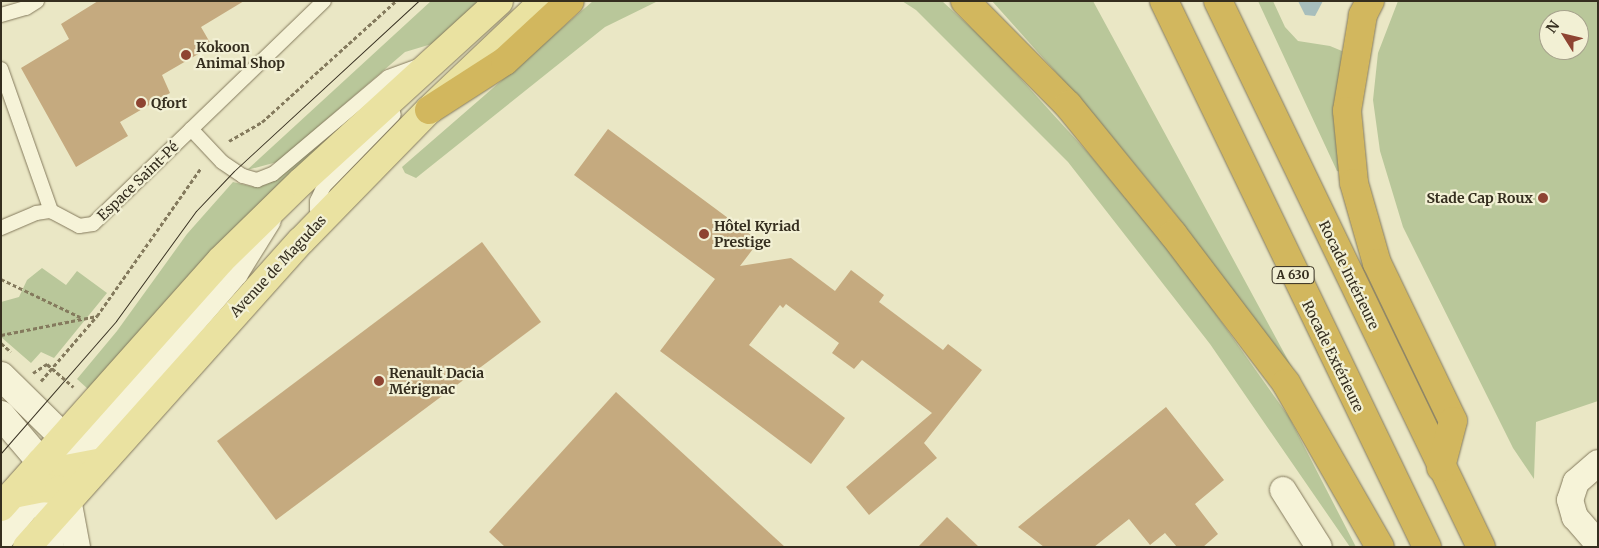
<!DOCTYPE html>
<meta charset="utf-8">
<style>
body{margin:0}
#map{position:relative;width:1599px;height:548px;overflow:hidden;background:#eae7c5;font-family:Merriweather,serif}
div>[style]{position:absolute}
.green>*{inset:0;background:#b9c79a}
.water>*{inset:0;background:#a7bebc}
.building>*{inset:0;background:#c5aa7f}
.path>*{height:3px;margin-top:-1.5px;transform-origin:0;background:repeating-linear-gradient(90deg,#847a5d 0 4px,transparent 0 6.5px)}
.roads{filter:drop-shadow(0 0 1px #847a5d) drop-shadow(0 0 1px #847a5d)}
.lane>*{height:14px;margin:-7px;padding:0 7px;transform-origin:7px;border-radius:7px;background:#f6f3d8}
.street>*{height:26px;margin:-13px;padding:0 13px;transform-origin:13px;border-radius:13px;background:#f6f3d8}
.secondary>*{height:28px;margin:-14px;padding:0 14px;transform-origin:14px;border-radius:14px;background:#f6f3d8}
.primary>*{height:28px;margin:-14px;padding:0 14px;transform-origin:14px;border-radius:14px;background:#eae2a1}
.highway>*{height:28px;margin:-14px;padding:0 14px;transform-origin:14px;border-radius:14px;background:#d2b75e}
.tram>*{height:1px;margin:-0.5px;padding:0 0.5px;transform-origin:0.5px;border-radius:0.5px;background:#352e1f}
.dots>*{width:14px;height:14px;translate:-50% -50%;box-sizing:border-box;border:2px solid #f2f0d4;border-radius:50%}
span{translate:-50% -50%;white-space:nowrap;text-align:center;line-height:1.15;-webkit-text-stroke:4.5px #f2f0d4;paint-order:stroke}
.shield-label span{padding:1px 4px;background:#f2f0d4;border:1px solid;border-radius:4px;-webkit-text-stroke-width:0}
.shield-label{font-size:12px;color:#352e1f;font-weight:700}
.poi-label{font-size:14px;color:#352e1f;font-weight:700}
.left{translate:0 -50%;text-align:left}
.right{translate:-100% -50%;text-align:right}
.street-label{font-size:14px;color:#352e1f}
.frame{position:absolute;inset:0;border:2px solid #352e1f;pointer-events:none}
.north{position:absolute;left:1539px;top:10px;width:50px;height:50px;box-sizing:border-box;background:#f2f0d4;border:1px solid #a6a28c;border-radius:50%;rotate:306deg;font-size:14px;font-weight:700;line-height:20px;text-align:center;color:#352e1f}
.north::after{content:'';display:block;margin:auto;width:18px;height:22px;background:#8e4432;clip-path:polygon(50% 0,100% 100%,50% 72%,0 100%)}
</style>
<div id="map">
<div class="green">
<div style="clip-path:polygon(431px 1px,481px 1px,435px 43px,405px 52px,277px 162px,247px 170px)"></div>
<div style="clip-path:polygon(593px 1px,658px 1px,605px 27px,416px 178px,405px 173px,402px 167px)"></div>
<div style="clip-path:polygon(902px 1px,942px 1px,990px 45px,1090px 155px,1181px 265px,1289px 417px,1356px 547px,1350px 547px,1210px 344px,1068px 162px,916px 10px)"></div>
<div style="clip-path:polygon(992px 1px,1093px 1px,1295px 373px,1173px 211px,1095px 116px)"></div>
<div style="clip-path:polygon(1258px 1px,1273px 1px,1285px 27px,1298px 41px,1330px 46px,1342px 51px,1336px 111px,1343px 172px,1337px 171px)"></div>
<div style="clip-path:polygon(evenodd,1398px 1px,1598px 1px,1598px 401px,1536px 422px,1534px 479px,1513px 448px,1403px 227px,1380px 151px,1373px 100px,1378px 53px,1398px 1px,1549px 20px,1579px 20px,1579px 50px,1549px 50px,1549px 20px)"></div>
<div style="clip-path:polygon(327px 138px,89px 390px,77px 379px,117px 331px,187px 234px,233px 182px,254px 187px,267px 184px)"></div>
<div style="clip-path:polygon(42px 268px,66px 285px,77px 271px,107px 293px,54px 358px,41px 352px,31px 363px,1px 337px,1px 302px,19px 297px,27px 280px)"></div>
</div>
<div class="water">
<div style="clip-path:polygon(1298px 1px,1323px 1px,1315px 16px,1305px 15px)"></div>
</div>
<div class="building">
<div style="clip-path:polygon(98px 1px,244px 1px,201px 27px,212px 46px,162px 75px,170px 93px,120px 122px,128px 136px,76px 167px,21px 68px,69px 39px,61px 24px)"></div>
<div style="clip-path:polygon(608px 129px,759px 241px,740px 266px,791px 258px,835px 291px,851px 270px,884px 295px,879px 302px,943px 350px,948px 344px,982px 370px,924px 443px,937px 458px,869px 515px,846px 487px,932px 413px,862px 360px,854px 369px,832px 353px,839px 343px,786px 304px,783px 308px,780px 305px,749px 345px,845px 418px,811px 464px,660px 351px,715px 279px,574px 175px)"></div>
<div style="clip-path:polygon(482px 242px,541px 322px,276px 520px,217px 441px)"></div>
<div style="clip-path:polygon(616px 392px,785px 547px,505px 547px,489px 532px)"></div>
<div style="clip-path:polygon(1166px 407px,1224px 480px,1195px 504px,1218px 534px,1203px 547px,1177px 547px,1165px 533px,1150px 545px,1129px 519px,1094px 547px,1044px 547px,1018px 527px)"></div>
<div style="clip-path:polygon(947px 517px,979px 547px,918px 547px)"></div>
</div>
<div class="path">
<div style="left:229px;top:141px;width:38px;rotate:-30deg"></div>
<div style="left:262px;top:122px;width:181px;rotate:-42.1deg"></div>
<div style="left:1px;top:279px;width:88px;rotate:25.7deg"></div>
<div style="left:1px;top:335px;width:98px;rotate:-11.2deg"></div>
<div style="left:1px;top:343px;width:13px;rotate:42deg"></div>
<div style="left:33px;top:373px;width:17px;rotate:-33deg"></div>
<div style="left:47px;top:364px;width:35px;rotate:41deg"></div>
<div style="left:41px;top:381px;width:86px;rotate:-49.3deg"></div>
<div style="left:97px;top:316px;width:181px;rotate:-54.9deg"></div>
</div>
<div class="roads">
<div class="lane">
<div style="left:1px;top:15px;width:26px;rotate:-16deg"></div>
<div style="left:26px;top:8px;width:13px;rotate:-32deg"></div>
<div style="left:1px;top:69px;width:151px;rotate:70.6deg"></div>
<div style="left:51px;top:211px;width:32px;rotate:28deg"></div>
<div style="left:79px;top:226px;width:14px;rotate:-8deg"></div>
<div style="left:93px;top:224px;width:321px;rotate:-44deg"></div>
<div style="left:191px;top:129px;width:45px;rotate:46.8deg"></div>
<div style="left:222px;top:162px;width:25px;rotate:34deg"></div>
<div style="left:243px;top:176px;width:15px;rotate:16deg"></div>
<div style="left:257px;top:180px;width:17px;rotate:-21deg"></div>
<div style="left:273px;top:174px;width:150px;rotate:-40.1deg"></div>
<div style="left:388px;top:77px;width:37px;rotate:-20deg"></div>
<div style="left:323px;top:218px;width:11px;rotate:-124deg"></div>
<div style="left:317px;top:209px;width:8px;rotate:-90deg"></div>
<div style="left:317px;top:201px;width:17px;rotate:-65deg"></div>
<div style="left:324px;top:186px;width:100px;rotate:-45.8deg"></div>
<div style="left:1px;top:228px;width:38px;rotate:-23deg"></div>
<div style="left:36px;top:213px;width:15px;rotate:-8deg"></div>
</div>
<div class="street">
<div style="left:1598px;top:463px;width:29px;rotate:139deg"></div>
<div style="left:1576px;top:482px;width:19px;rotate:108deg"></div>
<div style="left:1570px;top:500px;width:18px;rotate:74deg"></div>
<div style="left:1575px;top:517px;width:35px;rotate:49deg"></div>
<div style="left:42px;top:468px;width:80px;rotate:83.5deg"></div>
<div style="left:62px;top:480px;width:12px;rotate:-70deg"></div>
<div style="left:66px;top:469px;width:259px;rotate:-49.2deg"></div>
<div style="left:235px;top:273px;width:62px;rotate:-58.1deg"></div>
<div style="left:1283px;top:490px;width:67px;rotate:57.7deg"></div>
<div style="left:68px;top:499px;width:49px;rotate:79.4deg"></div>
</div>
<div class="secondary">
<div style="left:1px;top:376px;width:87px;rotate:44.5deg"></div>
<div style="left:1px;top:415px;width:62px;rotate:49.6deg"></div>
<div style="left:1px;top:537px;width:81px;rotate:-51deg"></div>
</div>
<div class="primary">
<div style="left:41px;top:462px;width:26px;rotate:16deg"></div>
<div style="left:66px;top:469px;width:36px;rotate:-11deg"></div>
<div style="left:13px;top:494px;width:31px;rotate:-11deg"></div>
<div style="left:43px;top:488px;width:16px;rotate:7deg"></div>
<div style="left:59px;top:490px;width:13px;rotate:45deg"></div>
<div style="left:1px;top:507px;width:331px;rotate:-48.3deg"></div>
<div style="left:221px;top:260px;width:112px;rotate:-44.3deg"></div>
<div style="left:301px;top:182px;width:268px;rotate:-42.4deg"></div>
<div style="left:27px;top:547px;width:411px;rotate:-48.2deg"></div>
<div style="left:301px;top:241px;width:183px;rotate:-45.7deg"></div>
<div style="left:429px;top:110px;width:158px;rotate:-43.5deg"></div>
</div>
<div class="highway">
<div style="left:965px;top:1px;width:146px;rotate:45.3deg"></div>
<div style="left:1068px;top:105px;width:166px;rotate:50.9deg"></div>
<div style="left:1173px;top:234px;width:187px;rotate:52.8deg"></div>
<div style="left:1286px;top:383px;width:189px;rotate:60.2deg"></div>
<div style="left:1164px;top:1px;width:606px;rotate:64.28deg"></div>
<div style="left:1218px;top:1px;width:606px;rotate:64.28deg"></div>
<div style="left:1370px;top:1px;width:16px;rotate:117deg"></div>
<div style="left:1363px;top:15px;width:97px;rotate:99.5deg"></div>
<div style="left:1347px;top:111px;width:72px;rotate:84.4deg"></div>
<div style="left:1354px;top:183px;width:83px;rotate:74deg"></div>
<div style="left:1377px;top:263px;width:175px;rotate:64.3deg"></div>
<div style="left:1453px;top:421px;width:48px;rotate:104.6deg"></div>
<div style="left:429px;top:110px;width:90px;rotate:-32.8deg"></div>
<div style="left:505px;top:61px;width:88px;rotate:-42.7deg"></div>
</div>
</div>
<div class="tram">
<div style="left:1px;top:453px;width:175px;rotate:-48.9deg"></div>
<div style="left:116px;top:321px;width:136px;rotate:-54deg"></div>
<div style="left:196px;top:211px;width:55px;rotate:-46.5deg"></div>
<div style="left:234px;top:171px;width:251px;rotate:-42.7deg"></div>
</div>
<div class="dots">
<div style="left:186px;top:55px;background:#8e4432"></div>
<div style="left:141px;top:103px;background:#8e4432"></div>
<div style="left:1543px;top:198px;background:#8e4432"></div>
<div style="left:704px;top:234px;background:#8e4432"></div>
<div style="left:379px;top:381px;background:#8e4432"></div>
</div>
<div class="shield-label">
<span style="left:1293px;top:275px">A 630</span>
</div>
<div class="poi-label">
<span class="left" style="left:196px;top:55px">Kokoon<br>Animal Shop</span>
<span class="left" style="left:151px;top:103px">Qfort</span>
<span class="right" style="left:1533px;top:198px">Stade Cap Roux</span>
<span class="left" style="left:714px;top:234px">Hôtel Kyriad<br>Prestige</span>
<span class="left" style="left:389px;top:381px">Renault Dacia<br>Mérignac</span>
</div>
<div class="street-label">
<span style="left:138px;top:181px;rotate:-44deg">Espace Saint-Pé</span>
<span style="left:278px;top:266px;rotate:-47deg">Avenue de Magudas</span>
<span style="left:1349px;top:275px;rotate:64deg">Rocade Intérieure</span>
<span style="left:1333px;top:356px;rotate:64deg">Rocade Extérieure</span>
</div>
<div class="frame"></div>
<div class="north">N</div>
</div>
